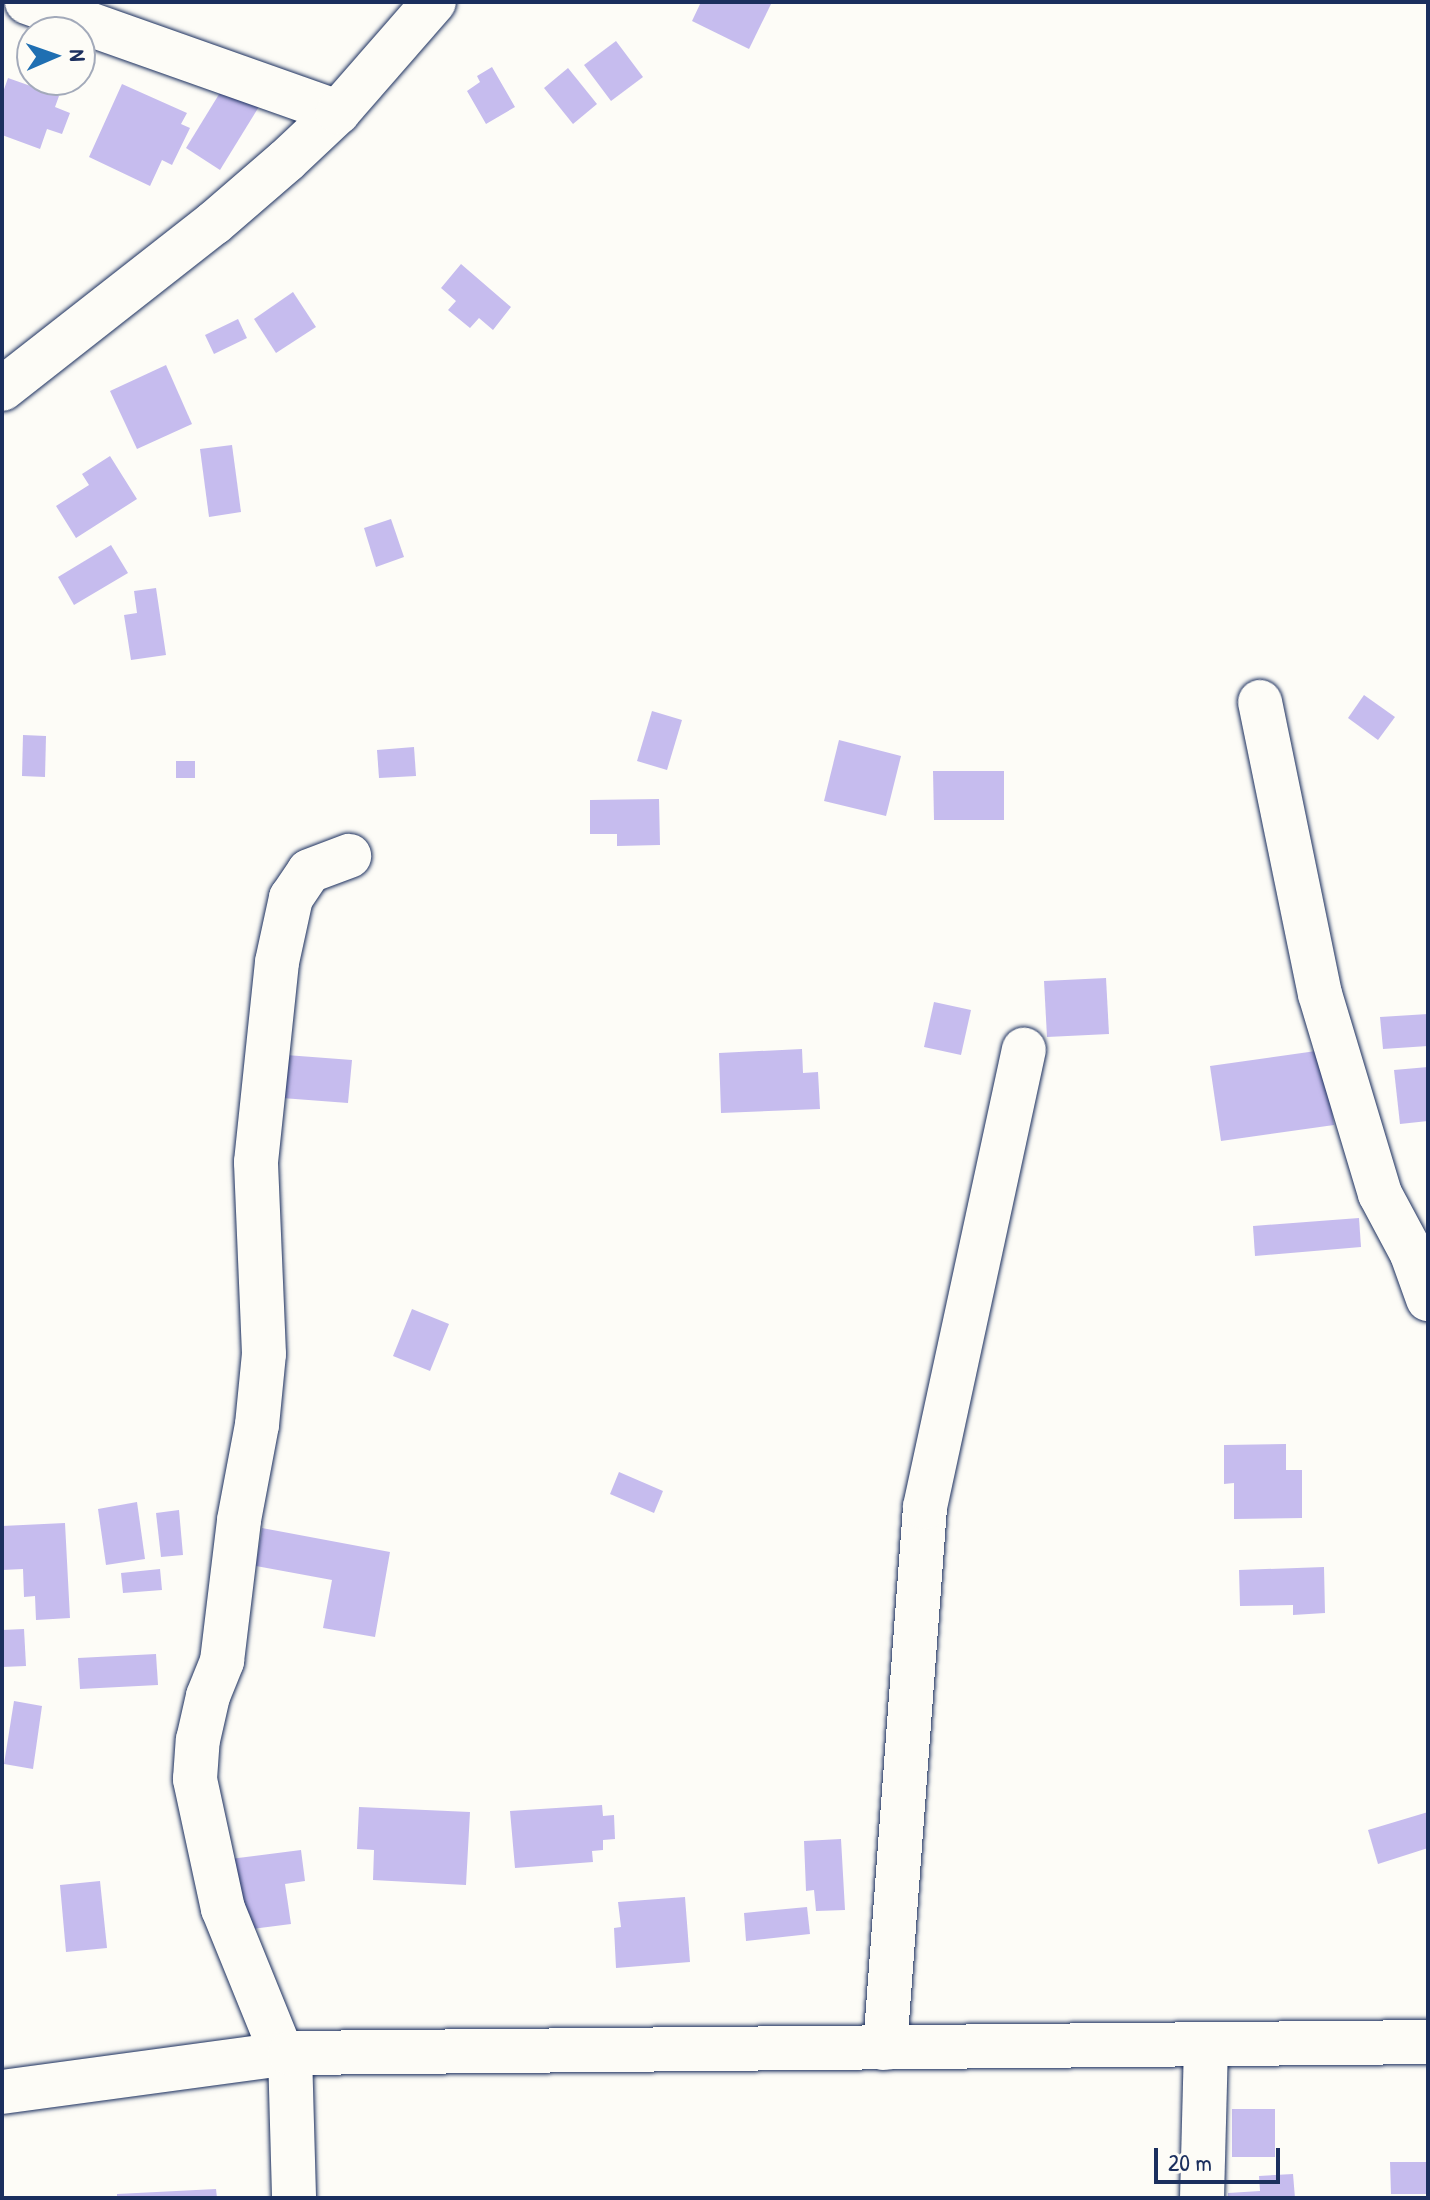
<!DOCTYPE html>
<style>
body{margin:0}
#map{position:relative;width:1430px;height:2200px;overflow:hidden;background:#fdfcf7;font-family:"Patrick Hand",sans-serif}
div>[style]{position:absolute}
.building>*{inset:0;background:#c6bcee}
.roads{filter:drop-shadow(0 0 2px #1b2f5e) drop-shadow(0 0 2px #1b2f5e)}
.minor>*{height:44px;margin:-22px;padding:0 22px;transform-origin:22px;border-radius:22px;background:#fdfcf7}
.major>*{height:44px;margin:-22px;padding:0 22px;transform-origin:22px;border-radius:22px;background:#fdfcf7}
span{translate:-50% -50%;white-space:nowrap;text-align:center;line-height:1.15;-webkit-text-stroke:6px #fdfcf7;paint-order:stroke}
.frame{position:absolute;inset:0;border:4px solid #1b2f5e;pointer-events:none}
.north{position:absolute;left:16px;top:16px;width:80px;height:80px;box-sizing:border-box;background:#fdfcf7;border:2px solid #a3aaba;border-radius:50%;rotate:88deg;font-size:22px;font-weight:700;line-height:32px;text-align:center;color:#1b2f5e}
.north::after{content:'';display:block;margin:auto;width:28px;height:36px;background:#1f6fb2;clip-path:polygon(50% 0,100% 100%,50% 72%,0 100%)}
.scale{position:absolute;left:1154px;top:2148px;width:126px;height:36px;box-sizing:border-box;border:4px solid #1b2f5e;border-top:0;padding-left:10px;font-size:24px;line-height:28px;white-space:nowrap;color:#1b2f5e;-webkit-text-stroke:6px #fdfcf7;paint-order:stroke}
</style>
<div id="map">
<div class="building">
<div style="clip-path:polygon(701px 2px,772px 2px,749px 49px,692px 21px)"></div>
<div style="clip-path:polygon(616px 41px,643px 77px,611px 101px,584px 65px)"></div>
<div style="clip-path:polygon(492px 67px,515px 107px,486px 124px,467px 91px,480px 82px,477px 76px)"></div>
<div style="clip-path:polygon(568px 68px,597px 104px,573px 124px,544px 88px)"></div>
<div style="clip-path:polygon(8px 78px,59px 96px,55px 107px,70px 113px,62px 134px,47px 129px,40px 149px,2px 135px,2px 95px)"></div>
<div style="clip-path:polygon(229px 78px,263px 100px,220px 170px,186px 148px)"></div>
<div style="clip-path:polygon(122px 84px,187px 113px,181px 124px,190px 128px,172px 165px,162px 160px,150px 186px,89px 157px)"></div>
<div style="clip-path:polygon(461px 264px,511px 307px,493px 330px,479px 318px,470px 328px,448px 310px,456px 301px,441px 288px)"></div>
<div style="clip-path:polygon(293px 292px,316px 327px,276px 353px,254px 319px)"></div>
<div style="clip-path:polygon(238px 319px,247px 338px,214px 354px,205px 335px)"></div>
<div style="clip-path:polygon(166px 365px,192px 424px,137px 449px,110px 391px)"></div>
<div style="clip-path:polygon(232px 445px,241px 512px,209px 517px,200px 449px)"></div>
<div style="clip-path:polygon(110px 456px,137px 499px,76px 538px,56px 506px,89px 485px,82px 474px)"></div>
<div style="clip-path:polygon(391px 519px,404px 557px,376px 567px,364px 528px)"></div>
<div style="clip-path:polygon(111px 545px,128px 573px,74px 605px,58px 577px)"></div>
<div style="clip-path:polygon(156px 588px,166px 655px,131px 660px,124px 615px,137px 613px,134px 591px)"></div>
<div style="clip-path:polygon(1364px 695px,1395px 717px,1378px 740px,1348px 718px)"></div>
<div style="clip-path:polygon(652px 711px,682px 720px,667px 770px,637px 761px)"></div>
<div style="clip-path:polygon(23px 735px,46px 736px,45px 777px,22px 776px)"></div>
<div style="clip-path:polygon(839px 740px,901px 756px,886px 816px,824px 801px)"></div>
<div style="clip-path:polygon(414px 747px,416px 776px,379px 778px,377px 750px)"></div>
<div style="clip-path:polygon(176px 761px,195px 761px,195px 778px,176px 778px)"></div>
<div style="clip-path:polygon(933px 771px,1004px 771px,1004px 820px,934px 820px)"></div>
<div style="clip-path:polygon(659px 799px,660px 845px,617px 846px,617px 834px,590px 834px,590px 800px)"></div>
<div style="clip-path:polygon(1106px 978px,1109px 1034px,1047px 1037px,1044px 981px)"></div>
<div style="clip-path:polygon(934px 1002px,971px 1010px,961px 1055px,924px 1047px)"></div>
<div style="clip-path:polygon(1428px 1014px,1428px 1046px,1383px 1049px,1380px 1017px)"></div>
<div style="clip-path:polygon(802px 1049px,803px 1073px,818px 1072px,820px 1109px,721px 1113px,719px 1053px)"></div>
<div style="clip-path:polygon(1323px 1050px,1334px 1125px,1221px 1141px,1210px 1066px)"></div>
<div style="clip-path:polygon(286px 1055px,352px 1060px,348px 1103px,282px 1098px)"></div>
<div style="clip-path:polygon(1428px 1067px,1428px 1121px,1400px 1124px,1394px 1070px)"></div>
<div style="clip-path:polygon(1359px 1218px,1361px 1247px,1255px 1256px,1253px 1226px)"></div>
<div style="clip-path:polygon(412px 1309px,449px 1324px,430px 1371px,393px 1356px)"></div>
<div style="clip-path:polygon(1286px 1444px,1286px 1470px,1302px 1470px,1302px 1518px,1234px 1519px,1234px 1483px,1224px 1484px,1224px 1445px)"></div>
<div style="clip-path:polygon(619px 1472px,663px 1491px,654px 1513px,610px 1494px)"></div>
<div style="clip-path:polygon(137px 1502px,145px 1559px,106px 1565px,98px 1509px)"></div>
<div style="clip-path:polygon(179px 1510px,183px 1555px,161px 1557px,156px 1513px)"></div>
<div style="clip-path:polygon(65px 1523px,70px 1618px,36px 1620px,35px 1596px,24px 1597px,23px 1569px,2px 1570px,2px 1526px)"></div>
<div style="clip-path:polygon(262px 1528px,390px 1552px,375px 1637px,323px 1628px,332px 1580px,256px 1566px)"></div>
<div style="clip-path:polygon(1324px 1567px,1325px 1613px,1293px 1615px,1293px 1605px,1240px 1606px,1239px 1570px)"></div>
<div style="clip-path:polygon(160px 1569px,162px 1590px,123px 1593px,121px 1573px)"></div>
<div style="clip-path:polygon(24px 1629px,26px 1666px,2px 1667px,2px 1630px)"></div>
<div style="clip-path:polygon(156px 1654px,158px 1685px,80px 1689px,78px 1658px)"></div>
<div style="clip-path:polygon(14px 1701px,42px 1706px,33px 1769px,4px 1764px)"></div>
<div style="clip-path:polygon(602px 1805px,603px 1816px,614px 1815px,615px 1839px,603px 1840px,603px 1850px,592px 1851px,593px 1862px,515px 1868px,510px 1811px)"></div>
<div style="clip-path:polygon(359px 1807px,470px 1812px,466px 1885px,373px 1880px,374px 1850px,357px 1849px)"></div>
<div style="clip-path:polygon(1428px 1812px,1428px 1848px,1378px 1864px,1368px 1830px)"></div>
<div style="clip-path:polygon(841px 1839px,845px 1910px,816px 1911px,814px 1890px,806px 1891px,804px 1841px)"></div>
<div style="clip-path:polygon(301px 1850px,305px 1881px,285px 1884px,291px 1924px,251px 1929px,250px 1914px,237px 1916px,230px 1859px)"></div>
<div style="clip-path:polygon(100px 1881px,107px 1948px,66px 1952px,60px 1885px)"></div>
<div style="clip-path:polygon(685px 1897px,690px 1962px,616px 1968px,614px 1928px,621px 1927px,618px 1902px)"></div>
<div style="clip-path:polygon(807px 1907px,810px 1934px,746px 1941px,744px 1913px)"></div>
<div style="clip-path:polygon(1232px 2109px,1275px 2109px,1275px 2157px,1232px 2157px)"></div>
<div style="clip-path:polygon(1390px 2162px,1428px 2162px,1428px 2194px,1391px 2194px)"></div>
<div style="clip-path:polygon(1293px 2174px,1295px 2198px,1228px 2198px,1228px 2193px,1260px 2191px,1259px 2176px)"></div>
<div style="clip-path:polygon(216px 2189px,217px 2198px,117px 2198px,117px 2194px)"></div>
</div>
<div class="roads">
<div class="minor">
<div style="left:27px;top:2px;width:330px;rotate:19.5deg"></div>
<div style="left:2px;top:389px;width:269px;rotate:-38.1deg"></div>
<div style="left:214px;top:223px;width:96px;rotate:-40.8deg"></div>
<div style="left:287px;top:160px;width:70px;rotate:-43.3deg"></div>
<div style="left:338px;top:112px;width:146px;rotate:-48.9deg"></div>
<div style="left:1260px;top:702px;width:298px;rotate:78.4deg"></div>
<div style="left:1320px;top:994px;width:209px;rotate:73.3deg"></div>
<div style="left:1380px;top:1194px;width:68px;rotate:61.9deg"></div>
<div style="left:1412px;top:1254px;width:48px;rotate:70.4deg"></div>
<div style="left:885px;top:2048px;width:542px;rotate:-85.77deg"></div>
<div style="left:925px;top:1507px;width:468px;rotate:-77.8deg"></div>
<div style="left:290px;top:2053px;width:145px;rotate:88.4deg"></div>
<div style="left:282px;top:2054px;width:157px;rotate:-112.1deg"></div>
<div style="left:223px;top:1909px;width:133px;rotate:-102.2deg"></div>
<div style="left:195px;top:1779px;width:39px;rotate:-86deg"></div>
<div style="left:198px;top:1740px;width:45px;rotate:-77.2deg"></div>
<div style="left:208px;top:1696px;width:38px;rotate:-68deg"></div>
<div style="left:222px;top:1661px;width:142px;rotate:-83.1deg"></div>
<div style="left:239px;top:1520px;width:97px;rotate:-79.3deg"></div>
<div style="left:257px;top:1425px;width:71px;rotate:-84.4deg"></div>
<div style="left:264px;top:1354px;width:192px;rotate:-92.4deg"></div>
<div style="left:256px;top:1162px;width:201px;rotate:-84deg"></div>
<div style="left:277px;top:962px;width:66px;rotate:-77.7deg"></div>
<div style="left:291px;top:898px;width:32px;rotate:-56deg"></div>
<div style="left:309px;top:871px;width:43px;rotate:-20.6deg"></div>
<div style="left:1202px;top:2198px;width:153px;rotate:-88.5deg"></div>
</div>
<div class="major">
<div style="left:2px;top:2092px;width:291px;rotate:-7.7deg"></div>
<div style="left:290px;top:2053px;width:1138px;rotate:-0.55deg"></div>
</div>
</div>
<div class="frame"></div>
<div class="north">N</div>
<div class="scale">20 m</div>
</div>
